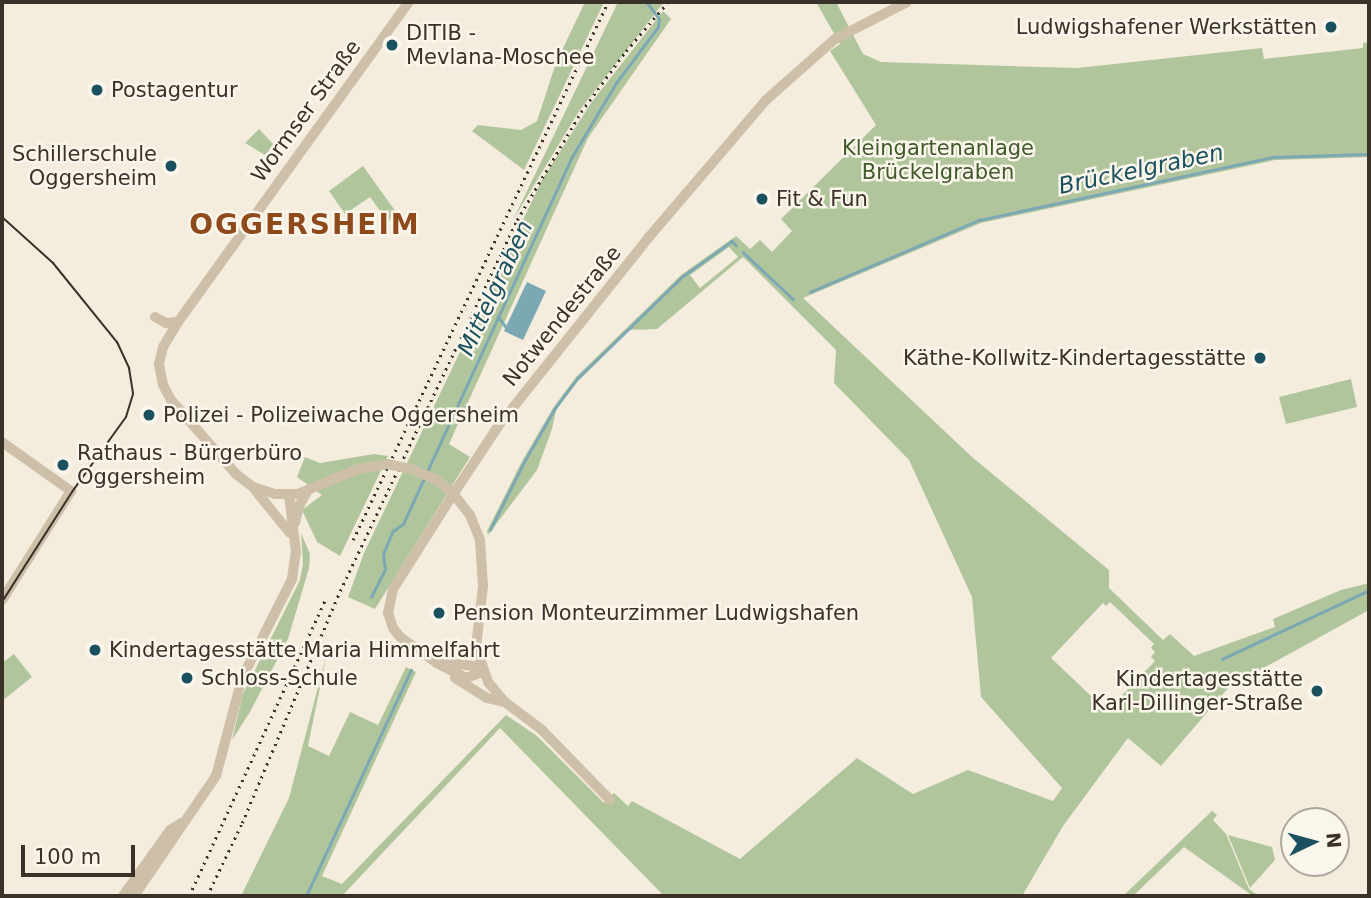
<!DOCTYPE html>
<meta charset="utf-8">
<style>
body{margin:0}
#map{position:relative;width:1371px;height:898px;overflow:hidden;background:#f4edde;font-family:"DejaVu Sans",sans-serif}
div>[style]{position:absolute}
.green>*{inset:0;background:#b1c59d}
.water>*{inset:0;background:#7ba8b3}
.stream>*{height:2.5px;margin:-1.25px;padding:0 1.25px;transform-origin:1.25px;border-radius:1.25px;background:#7ba8b3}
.tertiary>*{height:10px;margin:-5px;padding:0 5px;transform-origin:5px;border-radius:5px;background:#cebfa9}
.tram>*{height:2px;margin:-1px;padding:0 1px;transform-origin:1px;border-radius:1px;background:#3a3129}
.rail>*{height:2.5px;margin-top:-1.25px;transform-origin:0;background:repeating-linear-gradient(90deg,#3a3129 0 2px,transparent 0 7px)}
.tertiary-bridge>*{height:10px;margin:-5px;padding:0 5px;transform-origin:5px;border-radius:5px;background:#cebfa9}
.dots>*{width:19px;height:19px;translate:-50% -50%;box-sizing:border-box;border:4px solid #fbf6eb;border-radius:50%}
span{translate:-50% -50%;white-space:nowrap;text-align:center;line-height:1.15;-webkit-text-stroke:5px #fbf6eb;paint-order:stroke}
.poi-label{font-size:21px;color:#3a3129}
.right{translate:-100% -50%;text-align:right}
.left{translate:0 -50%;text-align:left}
.street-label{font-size:21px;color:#3a3129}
.park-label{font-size:21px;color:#415a2b}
.water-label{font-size:23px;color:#1b505f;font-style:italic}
.district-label{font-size:28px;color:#8f4a1c;font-weight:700;letter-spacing:2px}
.frame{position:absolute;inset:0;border:4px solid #3a3129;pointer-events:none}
.north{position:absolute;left:1280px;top:807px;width:70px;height:70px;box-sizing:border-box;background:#fbf6eb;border:2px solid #aea79d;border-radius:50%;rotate:85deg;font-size:19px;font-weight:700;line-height:28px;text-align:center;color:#3a3129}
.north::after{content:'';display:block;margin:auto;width:24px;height:32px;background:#1b505f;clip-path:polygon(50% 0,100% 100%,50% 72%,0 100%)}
.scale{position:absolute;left:21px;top:845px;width:114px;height:32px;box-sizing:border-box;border:4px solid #3a3129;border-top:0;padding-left:9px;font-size:21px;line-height:24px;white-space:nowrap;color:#3a3129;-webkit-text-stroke:5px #fbf6eb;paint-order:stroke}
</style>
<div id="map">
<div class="green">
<div style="clip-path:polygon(585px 2px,604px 2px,524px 170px,472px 131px,478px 125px,521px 130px,537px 121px,556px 63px)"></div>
<div style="clip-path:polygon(618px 2px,664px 2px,579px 111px,513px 220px)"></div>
<div style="clip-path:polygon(evenodd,816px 2px,836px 2px,863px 54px,881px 62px,1077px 68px,1262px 48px,1264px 59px,1363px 48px,1363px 43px,1369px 42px,1369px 157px,1275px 160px,981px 223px,803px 298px,972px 457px,1109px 570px,1109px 588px,1163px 640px,1170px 634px,1194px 656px,1275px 627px,1273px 619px,1341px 590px,1369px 583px,1369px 610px,1229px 687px,1161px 766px,1128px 738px,1063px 826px,1022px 896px,664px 896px,500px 728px,342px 896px,241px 896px,289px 798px,327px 653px,308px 746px,329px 756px,350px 712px,378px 725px,406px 667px,416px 672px,322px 876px,342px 884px,506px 715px,537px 736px,604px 803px,614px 793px,628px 806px,632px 801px,740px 859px,857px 758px,913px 794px,968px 770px,1053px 801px,1062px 788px,981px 697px,972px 597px,909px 460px,834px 383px,836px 350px,743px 257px,657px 329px,629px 330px,579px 379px,556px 410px,552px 429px,537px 470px,488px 535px,487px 531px,521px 463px,553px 408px,576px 377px,681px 275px,736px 236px,750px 249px,760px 240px,772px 252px,792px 231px,781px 219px,876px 125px,830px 51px,840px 44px,816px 2px,729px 247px,738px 257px,700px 288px,690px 275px,729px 247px,816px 2px,1110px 602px,1154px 644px,1151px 648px,1155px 652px,1151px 657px,1155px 661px,1107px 711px,1051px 658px,1103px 603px,1106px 606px,1110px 602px)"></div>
<div style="clip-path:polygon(663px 11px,671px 19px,588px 138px,449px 444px,470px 457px,375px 609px,348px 597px,364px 553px,542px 180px,591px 103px)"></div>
<div style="clip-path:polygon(259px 129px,274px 145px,265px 155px,245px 143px)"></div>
<div style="clip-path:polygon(363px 166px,396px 212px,388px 222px,370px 197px,345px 214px,329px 191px)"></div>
<div style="clip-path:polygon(1351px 379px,1357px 407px,1286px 424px,1279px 397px)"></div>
<div style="clip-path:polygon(374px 454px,388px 456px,340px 556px,317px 542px,302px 510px,322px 495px,297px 477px,305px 457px,320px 463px)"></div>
<div style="clip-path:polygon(301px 533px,310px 554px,309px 568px,288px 639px,250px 712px,232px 740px,243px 694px,300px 580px,303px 564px)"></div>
<div style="clip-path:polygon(14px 654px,32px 677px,2px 701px,2px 663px)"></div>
<div style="clip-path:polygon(1212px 811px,1217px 815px,1213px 820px,1226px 834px,1249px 889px,1259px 896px,1253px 896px,1184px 847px,1133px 896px,1123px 896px)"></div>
<div style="clip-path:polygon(1228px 835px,1272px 847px,1275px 860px,1250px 888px)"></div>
</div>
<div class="water">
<div style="clip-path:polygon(527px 282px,546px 291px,523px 340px,504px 331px)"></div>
</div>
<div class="stream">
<div style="left:743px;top:252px;width:69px;rotate:43.2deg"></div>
<div style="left:810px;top:292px;width:184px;rotate:-23.1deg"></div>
<div style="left:979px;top:220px;width:302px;rotate:-12.1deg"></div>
<div style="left:1274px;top:157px;width:95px;rotate:-1.8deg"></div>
<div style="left:498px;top:316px;width:14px;rotate:54deg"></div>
<div style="left:490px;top:530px;width:76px;rotate:-63.4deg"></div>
<div style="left:524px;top:462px;width:62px;rotate:-60.1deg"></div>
<div style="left:555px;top:408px;width:38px;rotate:-53deg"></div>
<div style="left:578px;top:378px;width:146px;rotate:-44.2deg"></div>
<div style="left:683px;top:276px;width:60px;rotate:-35.5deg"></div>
<div style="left:732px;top:241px;width:6px;rotate:45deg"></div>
<div style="left:371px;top:597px;width:30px;rotate:-63deg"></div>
<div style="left:385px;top:570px;width:16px;rotate:-97deg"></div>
<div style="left:383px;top:554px;width:25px;rotate:-67deg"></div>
<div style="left:393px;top:531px;width:12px;rotate:-35deg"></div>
<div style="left:403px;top:524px;width:404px;rotate:-65.3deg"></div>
<div style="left:572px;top:157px;width:86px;rotate:-59.3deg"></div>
<div style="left:616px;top:83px;width:70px;rotate:-53.1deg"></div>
<div style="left:658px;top:27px;width:8px;rotate:-83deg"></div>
<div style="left:659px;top:19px;width:21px;rotate:-127deg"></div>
<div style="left:1222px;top:659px;width:162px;rotate:-25.1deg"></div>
<div style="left:306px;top:896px;width:249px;rotate:-65.1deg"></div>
</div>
<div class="tertiary">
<div style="left:155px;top:317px;width:13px;rotate:29deg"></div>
<div style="left:166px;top:323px;width:12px;rotate:-5deg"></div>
<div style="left:2px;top:442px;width:85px;rotate:35.4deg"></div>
<div style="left:71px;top:491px;width:129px;rotate:122.3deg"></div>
<div style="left:358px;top:469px;width:65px;rotate:157.4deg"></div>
<div style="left:298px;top:494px;width:23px;rotate:180deg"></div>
<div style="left:275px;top:494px;width:23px;rotate:-162deg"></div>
<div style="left:253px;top:487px;width:21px;rotate:-143deg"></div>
<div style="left:236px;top:474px;width:98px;rotate:-131.3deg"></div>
<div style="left:171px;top:400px;width:17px;rotate:-118deg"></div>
<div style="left:163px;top:385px;width:21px;rotate:-101deg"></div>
<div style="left:159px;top:364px;width:17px;rotate:-77deg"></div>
<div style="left:163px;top:347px;width:29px;rotate:-59deg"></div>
<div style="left:178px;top:322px;width:395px;rotate:-54.2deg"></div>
<div style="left:255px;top:490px;width:55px;rotate:50.9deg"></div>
<div style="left:295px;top:523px;width:17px;rotate:-77deg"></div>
<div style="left:299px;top:506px;width:18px;rotate:-61deg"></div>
<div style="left:483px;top:586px;width:61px;rotate:96.5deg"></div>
<div style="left:476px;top:647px;width:37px;rotate:71deg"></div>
<div style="left:488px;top:682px;width:26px;rotate:50deg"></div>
<div style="left:505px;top:702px;width:46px;rotate:37.1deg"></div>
<div style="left:542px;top:730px;width:98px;rotate:45.8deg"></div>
<div style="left:441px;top:662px;width:39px;rotate:7deg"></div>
<div style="left:482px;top:672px;width:17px;rotate:159deg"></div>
<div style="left:466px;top:678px;width:33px;rotate:-153deg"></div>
<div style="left:437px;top:663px;width:45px;rotate:-144.9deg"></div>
<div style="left:400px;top:637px;width:11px;rotate:-128deg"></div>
<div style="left:393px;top:628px;width:16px;rotate:-108deg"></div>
<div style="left:388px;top:613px;width:25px;rotate:-78deg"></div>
<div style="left:393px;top:589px;width:110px;rotate:-57.6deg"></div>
<div style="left:452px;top:496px;width:85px;rotate:-56.5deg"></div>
<div style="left:499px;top:425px;width:241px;rotate:-51.4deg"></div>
<div style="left:649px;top:237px;width:180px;rotate:-49.5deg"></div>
<div style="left:766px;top:100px;width:92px;rotate:-41.5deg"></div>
<div style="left:835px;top:39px;width:81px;rotate:-27.2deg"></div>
<div style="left:455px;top:678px;width:38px;rotate:32deg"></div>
<div style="left:487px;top:698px;width:17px;rotate:13deg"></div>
<div style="left:123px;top:896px;width:81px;rotate:-54.5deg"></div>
<div style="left:170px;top:830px;width:13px;rotate:-32deg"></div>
<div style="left:134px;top:896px;width:145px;rotate:-55.7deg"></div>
<div style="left:216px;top:776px;width:101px;rotate:-75.1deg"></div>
<div style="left:242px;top:678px;width:111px;rotate:-63.2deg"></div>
<div style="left:292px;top:579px;width:27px;rotate:-82deg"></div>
<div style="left:296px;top:552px;width:57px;rotate:-97deg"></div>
</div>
<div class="tram">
<div style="left:2px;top:217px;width:69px;rotate:42deg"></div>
<div style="left:53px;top:263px;width:102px;rotate:51deg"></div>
<div style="left:117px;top:342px;width:29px;rotate:65deg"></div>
<div style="left:129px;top:368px;width:26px;rotate:81deg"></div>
<div style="left:133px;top:394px;width:24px;rotate:107deg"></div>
<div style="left:126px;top:417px;width:92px;rotate:125.8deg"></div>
<div style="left:72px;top:492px;width:130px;rotate:122.5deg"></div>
</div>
<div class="rail">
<div style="left:353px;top:540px;width:595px;rotate:-64.64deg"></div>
<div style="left:189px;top:896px;width:326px;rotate:-65.3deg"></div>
<div style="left:207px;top:896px;width:81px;rotate:-64.4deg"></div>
<div style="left:242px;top:823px;width:252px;rotate:-67.1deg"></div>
<div style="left:340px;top:591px;width:411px;rotate:-64.5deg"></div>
<div style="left:517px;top:220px;width:126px;rotate:-59.3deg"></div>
<div style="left:581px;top:112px;width:76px;rotate:-53.6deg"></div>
<div style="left:626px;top:51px;width:65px;rotate:-49.4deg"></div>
</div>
<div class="tertiary-bridge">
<div style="left:358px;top:469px;width:29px;rotate:-10deg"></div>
<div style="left:387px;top:464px;width:25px;rotate:12deg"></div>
<div style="left:411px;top:469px;width:26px;rotate:23deg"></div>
<div style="left:435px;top:479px;width:21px;rotate:37deg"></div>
<div style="left:452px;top:492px;width:29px;rotate:52deg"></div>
<div style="left:470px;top:515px;width:27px;rotate:68deg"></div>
<div style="left:480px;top:540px;width:46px;rotate:86.3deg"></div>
</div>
<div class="dots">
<div style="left:1331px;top:27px;background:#1b505f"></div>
<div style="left:392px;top:45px;background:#1b505f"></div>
<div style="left:97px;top:90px;background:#1b505f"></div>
<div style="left:171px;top:166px;background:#1b505f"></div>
<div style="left:762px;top:199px;background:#1b505f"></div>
<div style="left:1260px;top:358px;background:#1b505f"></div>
<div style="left:149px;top:415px;background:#1b505f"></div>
<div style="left:63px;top:465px;background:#1b505f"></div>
<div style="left:439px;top:613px;background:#1b505f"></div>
<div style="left:95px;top:650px;background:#1b505f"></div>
<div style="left:187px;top:678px;background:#1b505f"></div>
<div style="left:1317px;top:691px;background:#1b505f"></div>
</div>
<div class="poi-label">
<span class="right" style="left:1317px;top:27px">Ludwigshafener Werkstätten</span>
<span class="left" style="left:406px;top:45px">DITIB -<br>Mevlana-Moschee</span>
<span class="left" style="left:111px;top:90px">Postagentur</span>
<span class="right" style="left:157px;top:166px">Schillerschule<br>Oggersheim</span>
<span class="left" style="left:776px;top:199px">Fit &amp; Fun</span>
<span class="right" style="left:1246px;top:358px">Käthe-Kollwitz-Kindertagesstätte</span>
<span class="left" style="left:163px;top:415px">Polizei - Polizeiwache Oggersheim</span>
<span class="left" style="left:77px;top:465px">Rathaus - Bürgerbüro<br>Oggersheim</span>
<span class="left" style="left:453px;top:613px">Pension Monteurzimmer Ludwigshafen</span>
<span class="left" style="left:109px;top:650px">Kindertagesstätte Maria Himmelfahrt</span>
<span class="left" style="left:201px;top:678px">Schloss-Schule</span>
<span class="right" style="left:1303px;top:691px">Kindertagesstätte<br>Karl-Dillinger-Straße</span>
</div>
<div class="street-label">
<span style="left:306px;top:111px;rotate:-54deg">Wormser Straße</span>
<span style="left:562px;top:316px;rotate:-51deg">Notwendestraße</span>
</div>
<div class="park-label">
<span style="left:938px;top:160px">Kleingartenanlage<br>Brückelgraben</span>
</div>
<div class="water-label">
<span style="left:1141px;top:169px;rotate:-12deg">Brückelgraben</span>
<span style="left:495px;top:288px;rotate:-65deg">Mittelgraben</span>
</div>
<div class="district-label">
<span style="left:305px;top:225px">OGGERSHEIM</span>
</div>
<div class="frame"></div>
<div class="north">N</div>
<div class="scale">100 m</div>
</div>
